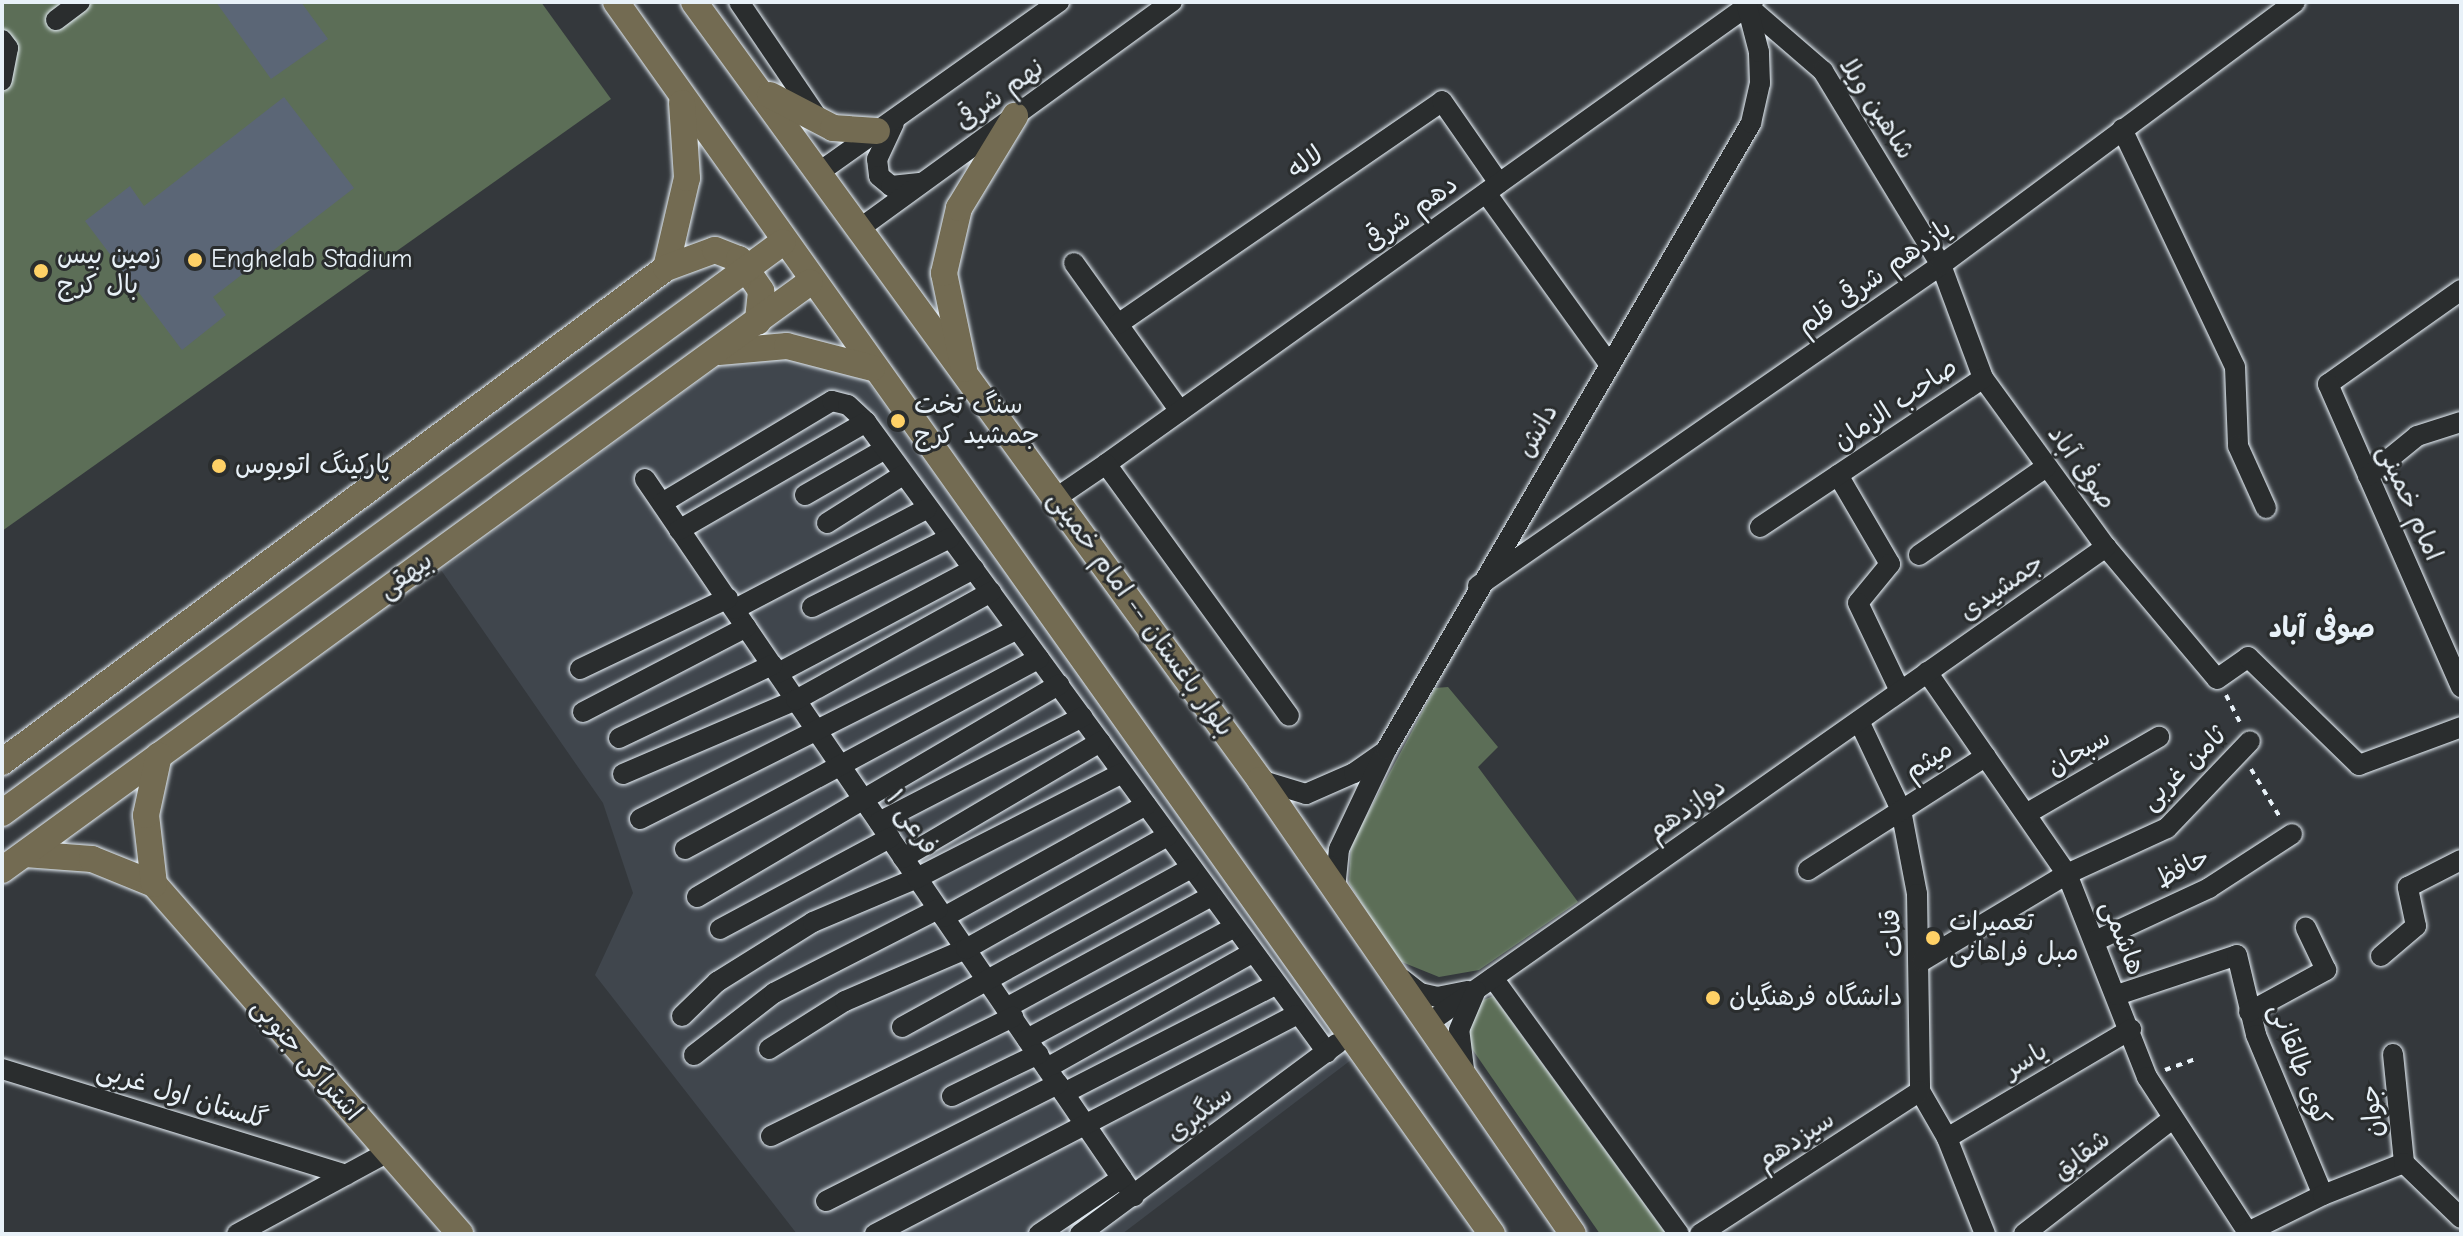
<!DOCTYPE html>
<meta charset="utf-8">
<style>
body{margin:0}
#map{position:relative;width:2463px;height:1236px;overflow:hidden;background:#34383c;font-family:"Comic Neue","Playpen Sans Arabic",sans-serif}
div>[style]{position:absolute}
.built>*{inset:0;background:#40464d}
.green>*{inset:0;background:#5c6e57}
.building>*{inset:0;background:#5b6676}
.path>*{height:4px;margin-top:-2px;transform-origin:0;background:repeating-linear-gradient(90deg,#e8f1f8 0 6px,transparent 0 12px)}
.roads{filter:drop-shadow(0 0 2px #e8f1f8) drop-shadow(0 0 2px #e8f1f8)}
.minor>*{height:20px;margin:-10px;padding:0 10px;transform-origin:10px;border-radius:10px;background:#2a2d2e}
.major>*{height:26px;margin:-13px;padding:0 13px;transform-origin:13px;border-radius:13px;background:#736b52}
.dots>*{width:22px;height:22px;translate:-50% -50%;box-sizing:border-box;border:4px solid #2a2d2e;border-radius:50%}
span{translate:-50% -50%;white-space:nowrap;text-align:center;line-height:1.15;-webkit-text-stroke:6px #2a2d2e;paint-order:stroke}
.street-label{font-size:26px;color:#e8f1f8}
.poi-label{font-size:26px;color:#e8f1f8}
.left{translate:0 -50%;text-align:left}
.neighbourhood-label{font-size:28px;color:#e8f1f8;font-weight:700}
.frame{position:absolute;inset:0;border:4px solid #e8f1f8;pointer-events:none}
</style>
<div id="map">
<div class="built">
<div style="clip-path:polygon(786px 356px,862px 374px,1355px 1057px,1122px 1234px,797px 1234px,595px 975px,633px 893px,603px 803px,441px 570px,719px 366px)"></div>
</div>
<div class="green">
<div style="clip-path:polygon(2px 2px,541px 2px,611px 99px,2px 531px)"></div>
<div style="clip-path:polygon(1448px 687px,1498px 747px,1478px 767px,1578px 902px,1479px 970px,1439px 977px,1397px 960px,1349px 883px,1351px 845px,1435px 688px)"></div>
<div style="clip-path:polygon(1493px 996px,1666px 1234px,1600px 1234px,1459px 1030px,1481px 1001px)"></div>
</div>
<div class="building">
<div style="clip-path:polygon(216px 2px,301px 2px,328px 39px,271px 79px)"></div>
<div style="clip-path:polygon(284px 97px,354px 188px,213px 297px,226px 315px,182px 350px,85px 221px,130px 186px,144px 206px)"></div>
</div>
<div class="path">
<div style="left:2226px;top:695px;width:31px;rotate:63deg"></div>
<div style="left:2251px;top:769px;width:58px;rotate:59deg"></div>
<div style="left:2165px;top:1070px;width:32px;rotate:-20deg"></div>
</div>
<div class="roads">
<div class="minor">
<div style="left:739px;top:2px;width:144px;rotate:55.8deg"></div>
<div style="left:1743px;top:2px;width:106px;rotate:40.8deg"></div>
<div style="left:1823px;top:71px;width:227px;rotate:58.7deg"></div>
<div style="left:1941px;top:265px;width:121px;rotate:69.6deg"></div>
<div style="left:1983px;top:378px;width:209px;rotate:54deg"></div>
<div style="left:2106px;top:547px;width:172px;rotate:49.9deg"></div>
<div style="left:2217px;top:679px;width:38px;rotate:-35deg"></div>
<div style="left:2248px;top:657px;width:155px;rotate:44.2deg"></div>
<div style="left:2359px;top:765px;width:109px;rotate:-20.4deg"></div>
<div style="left:56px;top:20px;width:30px;rotate:-37deg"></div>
<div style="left:2px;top:40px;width:10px;rotate:53deg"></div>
<div style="left:8px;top:48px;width:33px;rotate:101deg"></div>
<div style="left:894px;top:123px;width:40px;rotate:115deg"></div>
<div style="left:877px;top:159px;width:17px;rotate:83deg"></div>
<div style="left:879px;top:176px;width:16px;rotate:40deg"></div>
<div style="left:891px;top:186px;width:31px;rotate:-6deg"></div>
<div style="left:2122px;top:129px;width:263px;rotate:64.6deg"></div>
<div style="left:2235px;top:367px;width:79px;rotate:87.8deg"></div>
<div style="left:2238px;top:446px;width:68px;rotate:65.7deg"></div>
<div style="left:818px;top:173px;width:296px;rotate:-35.4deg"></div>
<div style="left:1486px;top:193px;width:208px;rotate:54.2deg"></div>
<div style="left:859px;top:229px;width:387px;rotate:-36deg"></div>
<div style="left:1074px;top:263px;width:182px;rotate:54.4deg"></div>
<div style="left:2461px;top:290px;width:163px;rotate:144.7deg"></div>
<div style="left:2328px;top:384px;width:331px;rotate:66.3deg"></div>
<div style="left:1118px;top:324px;width:393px;rotate:-34.5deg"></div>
<div style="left:1442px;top:101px;width:100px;rotate:55.2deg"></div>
<div style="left:1106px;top:464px;width:795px;rotate:-35.53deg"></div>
<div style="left:1838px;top:475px;width:103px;rotate:59.7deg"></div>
<div style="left:1890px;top:564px;width:50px;rotate:129.4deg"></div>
<div style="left:1858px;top:603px;width:98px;rotate:64.5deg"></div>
<div style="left:2368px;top:476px;width:63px;rotate:-39.2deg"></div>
<div style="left:2417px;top:436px;width:46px;rotate:-17.7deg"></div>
<div style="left:645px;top:479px;width:868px;rotate:55.71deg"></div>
<div style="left:805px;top:495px;width:92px;rotate:-29.9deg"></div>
<div style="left:1056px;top:498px;width:60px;rotate:-34.2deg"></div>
<div style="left:1106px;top:464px;width:311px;rotate:54deg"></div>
<div style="left:662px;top:503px;width:198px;rotate:-31deg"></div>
<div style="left:832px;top:401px;width:16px;rotate:14deg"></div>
<div style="left:848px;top:405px;width:25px;rotate:43deg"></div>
<div style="left:866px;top:422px;width:781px;rotate:53.81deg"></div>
<div style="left:827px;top:523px;width:90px;rotate:-32.3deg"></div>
<div style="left:1760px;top:527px;width:268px;rotate:-33.7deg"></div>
<div style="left:679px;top:530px;width:216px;rotate:-30deg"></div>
<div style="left:1919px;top:555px;width:155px;rotate:-34.7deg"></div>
<div style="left:1478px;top:586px;width:563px;rotate:-34.73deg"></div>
<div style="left:1941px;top:265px;width:441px;rotate:-36.6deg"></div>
<div style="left:812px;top:607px;width:154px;rotate:-26.6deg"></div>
<div style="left:735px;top:609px;width:216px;rotate:-27.6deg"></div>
<div style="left:580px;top:669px;width:164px;rotate:-25.6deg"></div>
<div style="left:1927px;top:672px;width:246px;rotate:55.3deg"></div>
<div style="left:2067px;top:874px;width:218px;rotate:68.5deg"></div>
<div style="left:2147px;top:1077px;width:187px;rotate:57deg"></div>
<div style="left:778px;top:673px;width:222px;rotate:-28deg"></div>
<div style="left:583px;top:712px;width:184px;rotate:-27.5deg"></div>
<div style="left:1859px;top:721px;width:98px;rotate:64.7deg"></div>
<div style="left:1901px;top:810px;width:86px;rotate:79.2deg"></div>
<div style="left:1917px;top:894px;width:197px;rotate:89.1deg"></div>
<div style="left:1920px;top:1091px;width:54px;rotate:60.1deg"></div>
<div style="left:1947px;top:1138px;width:103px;rotate:68.4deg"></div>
<div style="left:619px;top:738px;width:170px;rotate:-25.5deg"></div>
<div style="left:623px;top:774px;width:188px;rotate:-23.2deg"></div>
<div style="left:796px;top:700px;width:223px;rotate:-29deg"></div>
<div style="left:1260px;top:780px;width:48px;rotate:16.9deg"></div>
<div style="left:1306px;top:794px;width:52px;rotate:-23.6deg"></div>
<div style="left:1354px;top:773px;width:35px;rotate:-35deg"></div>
<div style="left:2026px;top:814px;width:154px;rotate:-30.1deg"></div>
<div style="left:640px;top:819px;width:422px;rotate:-26.7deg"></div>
<div style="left:879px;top:822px;width:229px;rotate:-27.3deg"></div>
<div style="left:685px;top:849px;width:402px;rotate:-28.3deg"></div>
<div style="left:903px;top:858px;width:229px;rotate:-30.5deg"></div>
<div style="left:1808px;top:870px;width:211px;rotate:-32.6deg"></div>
<div style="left:1335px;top:889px;width:40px;rotate:-84.3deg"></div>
<div style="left:1339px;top:849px;width:110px;rotate:-64.6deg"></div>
<div style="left:1386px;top:750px;width:726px;rotate:-59.79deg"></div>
<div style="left:1751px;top:123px;width:41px;rotate:-77.3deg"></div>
<div style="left:1760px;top:83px;width:31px;rotate:-92deg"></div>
<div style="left:1759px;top:52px;width:48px;rotate:-104.6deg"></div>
<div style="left:697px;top:897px;width:420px;rotate:-30.4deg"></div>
<div style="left:944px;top:917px;width:231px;rotate:-29deg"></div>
<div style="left:720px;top:929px;width:193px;rotate:-28.2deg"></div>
<div style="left:2095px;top:941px;width:126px;rotate:-24.9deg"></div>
<div style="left:2209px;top:888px;width:99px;rotate:-33deg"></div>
<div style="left:2381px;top:956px;width:46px;rotate:-40.6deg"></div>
<div style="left:2416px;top:926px;width:40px;rotate:-102deg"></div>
<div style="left:2408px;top:887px;width:59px;rotate:-27deg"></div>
<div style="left:1922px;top:961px;width:169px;rotate:-31deg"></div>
<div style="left:2067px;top:874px;width:110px;rotate:-24.7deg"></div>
<div style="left:2167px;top:828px;width:120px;rotate:-46.3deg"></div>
<div style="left:1493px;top:978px;width:316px;rotate:54deg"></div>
<div style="left:1402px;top:979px;width:23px;rotate:38deg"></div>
<div style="left:1420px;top:993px;width:17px;rotate:13deg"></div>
<div style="left:1437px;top:997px;width:32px;rotate:-11deg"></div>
<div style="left:2117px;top:995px;width:126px;rotate:-18.4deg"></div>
<div style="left:2237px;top:955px;width:82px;rotate:76.6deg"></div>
<div style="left:2256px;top:1035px;width:173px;rotate:67.3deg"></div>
<div style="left:1006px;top:1008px;width:232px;rotate:-28.6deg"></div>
<div style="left:2249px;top:1012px;width:88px;rotate:-28.6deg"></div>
<div style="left:2326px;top:970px;width:47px;rotate:-115.5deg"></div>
<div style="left:682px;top:1016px;width:49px;rotate:-44.2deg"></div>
<div style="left:717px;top:982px;width:113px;rotate:-32deg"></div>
<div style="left:813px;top:922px;width:113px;rotate:-22.9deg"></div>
<div style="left:917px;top:878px;width:230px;rotate:-27.1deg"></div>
<div style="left:1427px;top:1024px;width:830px;rotate:-35.09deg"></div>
<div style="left:902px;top:1027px;width:328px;rotate:-28.8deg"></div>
<div style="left:1027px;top:1039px;width:234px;rotate:-28.3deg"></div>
<div style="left:769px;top:1049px;width:90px;rotate:-32.3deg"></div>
<div style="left:845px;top:1001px;width:132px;rotate:-23.3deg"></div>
<div style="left:966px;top:949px;width:231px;rotate:-29.3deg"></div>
<div style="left:2393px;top:1054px;width:110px;rotate:84.2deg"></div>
<div style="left:694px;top:1055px;width:101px;rotate:-37.8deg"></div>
<div style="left:774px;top:993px;width:184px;rotate:-27.1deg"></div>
<div style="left:1047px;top:1068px;width:235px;rotate:-29.3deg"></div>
<div style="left:2px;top:1069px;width:360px;rotate:17.1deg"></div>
<div style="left:1464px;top:1069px;width:39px;rotate:-97deg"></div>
<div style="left:1459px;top:1030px;width:43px;rotate:-67deg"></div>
<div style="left:1064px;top:1093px;width:235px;rotate:-27.1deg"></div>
<div style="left:952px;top:1096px;width:96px;rotate:-26deg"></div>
<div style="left:771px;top:1136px;width:270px;rotate:-26.2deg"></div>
<div style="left:1947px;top:1138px;width:214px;rotate:-30.6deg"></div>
<div style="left:826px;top:1201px;width:260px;rotate:-26.8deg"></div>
<div style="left:2248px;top:1232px;width:84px;rotate:-26.3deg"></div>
<div style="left:2323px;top:1195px;width:87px;rotate:-21.6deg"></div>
<div style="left:2404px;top:1163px;width:79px;rotate:44deg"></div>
<div style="left:237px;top:1234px;width:170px;rotate:-28.5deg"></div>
<div style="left:875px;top:1234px;width:474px;rotate:-27.5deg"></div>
<div style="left:1039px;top:1234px;width:100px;rotate:-34deg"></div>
<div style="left:1080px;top:1234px;width:320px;rotate:-36.5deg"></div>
<div style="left:1700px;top:1234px;width:262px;rotate:-33deg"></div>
<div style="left:2024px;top:1234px;width:187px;rotate:-37.8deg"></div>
</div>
<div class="major">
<div style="left:616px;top:2px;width:1512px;rotate:54.59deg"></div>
<div style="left:694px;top:2px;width:962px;rotate:53.96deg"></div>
<div style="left:1260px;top:780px;width:551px;rotate:55.42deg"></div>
<div style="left:770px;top:95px;width:71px;rotate:27.6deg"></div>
<div style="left:833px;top:128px;width:44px;rotate:3.9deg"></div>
<div style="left:666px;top:268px;width:92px;rotate:-76.9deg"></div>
<div style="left:687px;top:178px;width:75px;rotate:-93.8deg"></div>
<div style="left:719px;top:352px;width:68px;rotate:-5deg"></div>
<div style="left:787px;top:346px;width:88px;rotate:14.5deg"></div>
<div style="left:964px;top:369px;width:98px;rotate:-101.8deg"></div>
<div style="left:944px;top:273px;width:67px;rotate:-77deg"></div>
<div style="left:959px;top:208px;width:108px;rotate:-58.7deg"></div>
<div style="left:2px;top:762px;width:828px;rotate:-36.65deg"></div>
<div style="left:666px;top:268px;width:52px;rotate:-20.2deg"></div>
<div style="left:715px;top:250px;width:26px;rotate:21deg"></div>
<div style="left:739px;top:259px;width:39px;rotate:55deg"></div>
<div style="left:761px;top:291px;width:31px;rotate:96deg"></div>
<div style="left:2px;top:813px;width:967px;rotate:-36.17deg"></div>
<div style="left:25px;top:854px;width:67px;rotate:4.3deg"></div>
<div style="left:92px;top:859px;width:67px;rotate:22deg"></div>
<div style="left:154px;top:884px;width:465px;rotate:48.8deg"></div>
<div style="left:2px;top:870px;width:999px;rotate:-36.04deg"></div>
<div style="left:154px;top:884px;width:69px;rotate:-96.6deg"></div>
<div style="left:146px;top:815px;width:61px;rotate:-77.8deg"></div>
</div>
</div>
<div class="dots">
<div style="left:195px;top:260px;background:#ffd166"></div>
<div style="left:41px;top:271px;background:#ffd166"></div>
<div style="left:898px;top:421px;background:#ffd166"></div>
<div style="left:219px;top:466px;background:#ffd166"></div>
<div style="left:1933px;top:938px;background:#ffd166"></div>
<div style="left:1713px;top:998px;background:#ffd166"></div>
</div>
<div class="street-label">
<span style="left:1000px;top:95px;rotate:-36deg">نهم شرقی</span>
<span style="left:1876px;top:109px;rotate:57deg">شاهین ویلا</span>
<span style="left:1306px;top:163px;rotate:-35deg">لاله</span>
<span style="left:1411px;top:214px;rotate:-36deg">دهم شرقی</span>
<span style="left:1875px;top:278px;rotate:-35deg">یازدهم شرقی قلم</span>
<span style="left:1896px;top:405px;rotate:-34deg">صاحب الزمان</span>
<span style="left:1538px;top:431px;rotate:-60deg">دانش</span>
<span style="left:2081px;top:468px;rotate:54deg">صوفی آباد</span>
<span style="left:2409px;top:503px;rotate:66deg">امام خمینی</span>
<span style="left:406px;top:576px;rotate:-36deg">بیهقی</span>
<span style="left:2002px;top:588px;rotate:-35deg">جمشیدی</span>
<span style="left:1140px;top:614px;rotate:54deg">بلوار باغستان -- امام خمینی</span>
<span style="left:2079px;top:753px;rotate:-30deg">سبحان</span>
<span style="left:1929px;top:761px;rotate:-33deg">میثم</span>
<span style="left:2184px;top:769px;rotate:-44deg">ثامن غربی</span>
<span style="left:1687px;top:810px;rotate:-35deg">دوازدهم</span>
<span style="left:911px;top:823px;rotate:56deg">۱ فرعی</span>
<span style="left:2183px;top:869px;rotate:-28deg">حافظ</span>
<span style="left:1893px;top:933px;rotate:-94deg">قنات</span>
<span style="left:2122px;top:938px;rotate:68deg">هاشمی</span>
<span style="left:306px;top:1060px;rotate:49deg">اشتراکی جنوبی</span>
<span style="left:2026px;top:1061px;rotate:-31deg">یاسر</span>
<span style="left:2299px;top:1065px;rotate:69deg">کوی طالقانی</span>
<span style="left:182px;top:1096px;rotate:17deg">گلستان اول غربی</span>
<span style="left:2373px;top:1111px;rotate:-96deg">جوان</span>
<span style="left:1200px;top:1114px;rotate:-37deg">سنگبری</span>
<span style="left:1796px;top:1141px;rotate:-33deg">سیزدهم</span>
<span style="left:2082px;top:1156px;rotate:-38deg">شقایق</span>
</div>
<div class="poi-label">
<span class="left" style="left:57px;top:271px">زمین بیس<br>بال کرج</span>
<span class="left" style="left:211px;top:260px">Enghelab Stadium</span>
<span class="left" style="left:914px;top:421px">سنگ تخت<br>جمشید کرج</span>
<span class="left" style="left:235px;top:466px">پارکینگ اتوبوس</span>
<span class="left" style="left:1949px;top:938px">تعمیرات<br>مبل فراهانی</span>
<span class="left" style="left:1729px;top:998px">دانشگاه فرهنگیان</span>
</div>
<div class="neighbourhood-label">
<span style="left:2322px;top:628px">صوفی آباد</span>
</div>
<div class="frame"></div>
</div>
